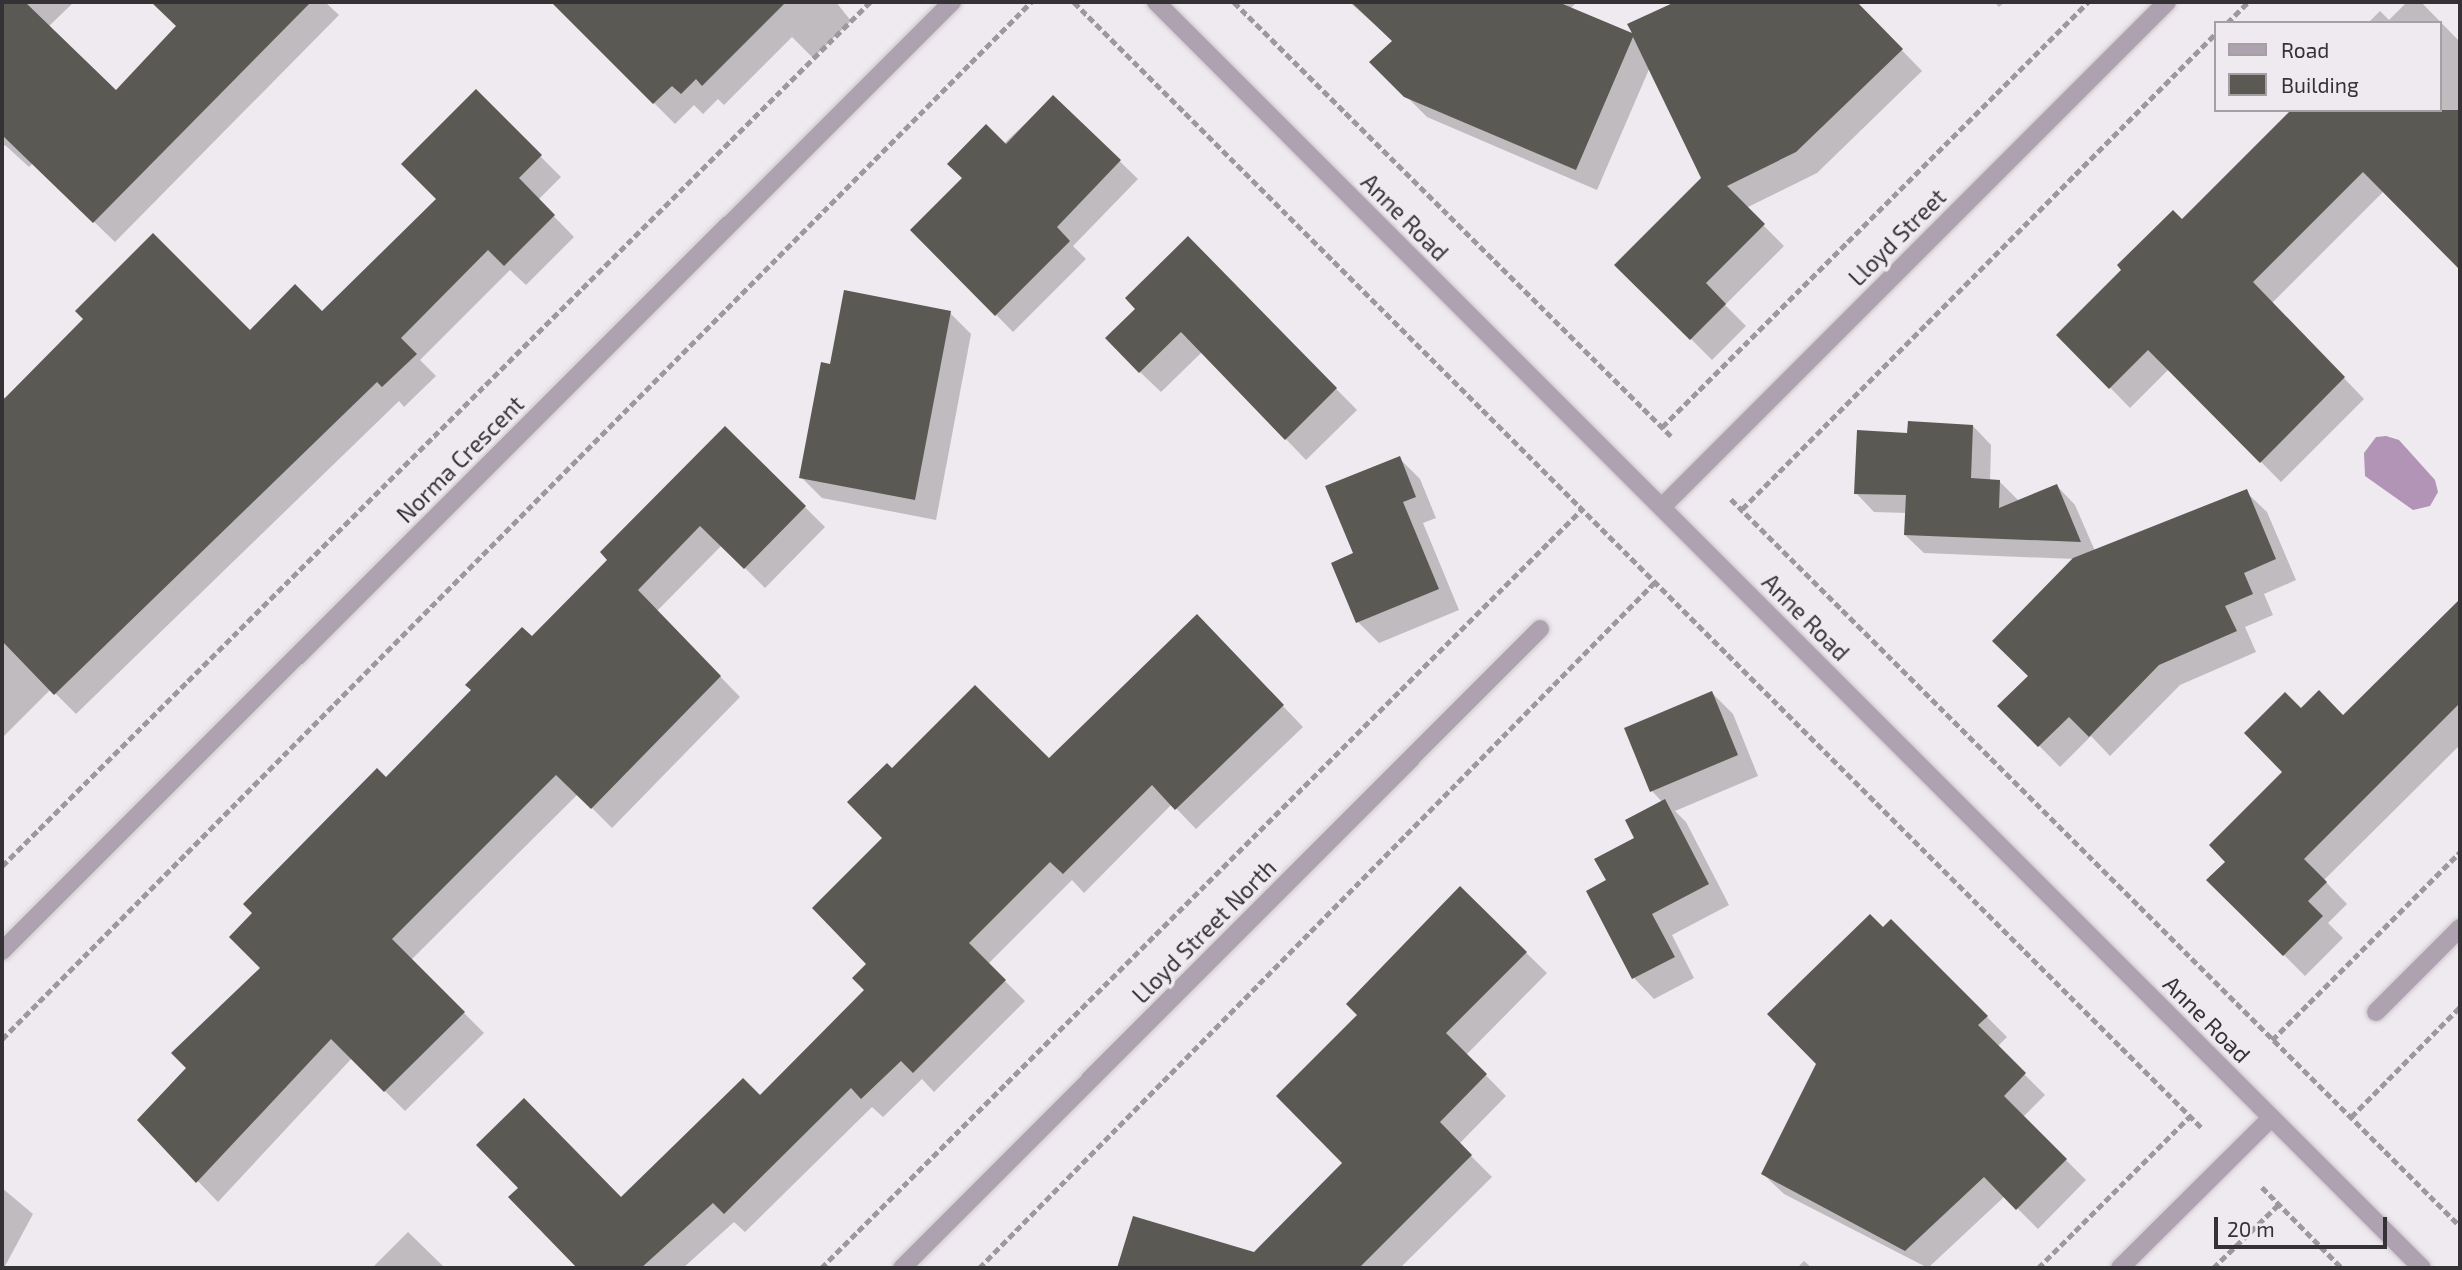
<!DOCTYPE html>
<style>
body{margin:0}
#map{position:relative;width:2462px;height:1270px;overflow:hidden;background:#efeaef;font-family:"Exo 2",sans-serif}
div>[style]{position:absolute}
.water>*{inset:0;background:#b294b6}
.shadow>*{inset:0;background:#0003}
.building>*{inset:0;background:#5b5954}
.path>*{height:4.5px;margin-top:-2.25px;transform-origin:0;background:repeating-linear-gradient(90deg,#9c989c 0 7px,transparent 0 10.5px)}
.roads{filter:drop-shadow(0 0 2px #cac5ca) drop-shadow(0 0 2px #cac5ca)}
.minor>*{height:18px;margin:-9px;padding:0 9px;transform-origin:9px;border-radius:9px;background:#aea1b0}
span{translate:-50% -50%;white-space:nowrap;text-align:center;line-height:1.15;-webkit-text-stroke:7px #efeaef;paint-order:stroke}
.street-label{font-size:23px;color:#343234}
.frame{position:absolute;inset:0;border:4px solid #343234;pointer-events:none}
.legend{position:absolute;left:2214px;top:21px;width:228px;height:91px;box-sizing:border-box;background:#efeaef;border:2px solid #a4a0a4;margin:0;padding:9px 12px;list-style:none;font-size:21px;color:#343234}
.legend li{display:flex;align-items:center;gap:14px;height:35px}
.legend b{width:35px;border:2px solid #a4a0a4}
.scale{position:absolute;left:2214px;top:1217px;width:173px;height:32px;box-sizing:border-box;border:4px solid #343234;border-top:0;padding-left:9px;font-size:21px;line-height:24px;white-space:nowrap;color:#343234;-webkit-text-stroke:5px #efeaef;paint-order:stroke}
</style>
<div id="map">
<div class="water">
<div style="clip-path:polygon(2386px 436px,2399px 440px,2435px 480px,2438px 492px,2430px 506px,2413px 510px,2365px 476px,2364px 453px,2376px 437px)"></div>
</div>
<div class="shadow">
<div style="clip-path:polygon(2px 2px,74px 2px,48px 27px,116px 93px,179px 27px,153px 2px,325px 2px,339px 15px,115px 242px,33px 163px,29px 167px,5px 145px,2px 148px)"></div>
<div style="clip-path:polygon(553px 2px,646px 2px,662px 17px,677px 2px,836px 2px,851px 21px,813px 58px,792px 37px,724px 105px,718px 99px,703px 114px,694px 105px,675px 124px)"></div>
<div style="clip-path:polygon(1349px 2px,1577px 2px,1570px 9px,1635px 36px,1630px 25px,1679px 2px,1726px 2px,1747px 40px,1786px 2px,1855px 2px,1922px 71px,1817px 173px,1746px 208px,1784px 246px,1725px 305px,1746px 326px,1712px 360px,1617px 265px,1703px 179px,1650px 67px,1597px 190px,1427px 117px,1372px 62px,1394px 41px)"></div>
<div style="clip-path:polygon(1994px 2px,2005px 2px,1999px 7px)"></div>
<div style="clip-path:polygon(2407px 2px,2421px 2px,2460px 42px,2460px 267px,2384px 191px,2272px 303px,2364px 399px,2281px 482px,2169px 369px,2130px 408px,2059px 335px,2182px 222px,2439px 110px,2439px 23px,2368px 23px,2380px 11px,2389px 20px)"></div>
<div style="clip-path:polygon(476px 92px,561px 177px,538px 200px,574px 237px,526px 285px,510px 270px,420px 360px,436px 376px,404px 407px,399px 401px,76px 714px,51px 689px,2px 738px,2px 395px,6px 399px,322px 313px,439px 199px)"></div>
<div style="clip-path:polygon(1053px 97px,1138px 179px,1073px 246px,1086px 259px,1013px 332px,913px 230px)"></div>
<div style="clip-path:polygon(1188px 239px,1357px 410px,1306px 460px,1202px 352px,1161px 392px,1140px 372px,1138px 309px)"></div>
<div style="clip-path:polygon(950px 313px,971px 334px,936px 520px,822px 498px,801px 477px,831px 366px)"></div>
<div style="clip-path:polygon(1973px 426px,1991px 445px,1990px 481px,1999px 481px,2018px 500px,2057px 486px,2075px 505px,2095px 551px,2246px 492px,2267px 512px,2296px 580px,2264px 594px,2273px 615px,2245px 627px,2256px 652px,2180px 685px,2110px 756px,2091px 736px,2060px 767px,2000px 706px,2030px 676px,2074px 559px,1924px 553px,1905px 535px,1907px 513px,1874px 512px,1856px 493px,1909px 435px)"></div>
<div style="clip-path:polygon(725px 428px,825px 527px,765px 588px,722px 545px,657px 611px,740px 697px,612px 828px,578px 794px,411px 960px,484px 1033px,405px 1111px,352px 1058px,218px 1202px,139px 1120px,188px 1068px,262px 968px,386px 779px,610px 560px)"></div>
<div style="clip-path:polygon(1399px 458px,1420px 479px,1436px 518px,1423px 523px,1459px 610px,1379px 643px,1358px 622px,1333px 564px,1355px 554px)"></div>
<div style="clip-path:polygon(2460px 601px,2460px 745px,2324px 880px,2347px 904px,2328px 923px,2343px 938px,2305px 976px,2209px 880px,2227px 862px,2285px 772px,2301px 710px,2343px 717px)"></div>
<div style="clip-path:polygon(1217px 637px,1303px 727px,1196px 829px,1172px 804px,1084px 893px,1072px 880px,988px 964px,1025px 1001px,934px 1092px,922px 1079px,883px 1117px,872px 1107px,745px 1232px,734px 1222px,683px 1268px,580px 1268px,510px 1197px,621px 1199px,760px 1097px,867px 990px,892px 771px,1049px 761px)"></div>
<div style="clip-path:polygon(1712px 693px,1733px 714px,1758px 776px,1675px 811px,1686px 822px,1729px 905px,1672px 935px,1694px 978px,1654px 999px,1634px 978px,1609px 881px,1663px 803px,1652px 791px)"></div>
<div style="clip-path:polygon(1460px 889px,1547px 973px,1466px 1055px,1506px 1096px,1459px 1144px,1492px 1177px,1400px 1268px,1119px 1268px,1134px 1218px,1254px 1254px,1345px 1163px,1360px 1015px)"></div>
<div style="clip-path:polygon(1891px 921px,2007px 1037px,1997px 1047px,2045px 1095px,2023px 1117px,2086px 1180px,2038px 1229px,2005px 1196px,1928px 1268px,1784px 1194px,1763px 1174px,1883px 930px)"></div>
<div style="clip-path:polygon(2px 1188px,33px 1214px,4px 1268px,2px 1268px)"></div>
<div style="clip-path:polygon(408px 1232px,445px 1268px,372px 1268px)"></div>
<div style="clip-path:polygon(1804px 1261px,1812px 1268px,1797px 1268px)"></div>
</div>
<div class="building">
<div style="clip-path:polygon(2px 2px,25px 2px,116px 90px,176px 26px,151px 2px,311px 2px,93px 223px,2px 135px)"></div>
<div style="clip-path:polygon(551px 2px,786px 2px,702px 86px,696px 79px,681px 94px,672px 86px,653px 104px)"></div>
<div style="clip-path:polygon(1351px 2px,1558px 2px,1632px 33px,1627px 24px,1675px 2px,1857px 2px,1903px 49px,1796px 152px,1727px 186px,1765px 224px,1706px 283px,1726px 304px,1690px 340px,1614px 265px,1701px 178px,1633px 37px,1576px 170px,1404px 97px,1369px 62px,1392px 41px)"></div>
<div style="clip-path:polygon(476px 89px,542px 155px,519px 178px,555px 215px,504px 266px,488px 250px,401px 338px,417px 354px,382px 387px,377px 382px,54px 695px,2px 641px,2px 401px,83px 319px,75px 311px,153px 233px,250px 330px,295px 284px,322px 311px,436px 199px,401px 164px)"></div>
<div style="clip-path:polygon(1053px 95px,1121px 160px,1057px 227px,1070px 241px,995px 316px,910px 230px,962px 178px,947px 164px,986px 124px,1006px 144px)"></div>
<div style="clip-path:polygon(2291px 110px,2460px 110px,2460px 270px,2363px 172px,2253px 282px,2345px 377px,2260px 463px,2148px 350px,2109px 389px,2056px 335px,2121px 270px,2117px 265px,2173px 210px,2182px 219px)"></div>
<div style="clip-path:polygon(1188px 236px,1337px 388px,1285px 440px,1181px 332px,1139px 373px,1105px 338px,1135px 309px,1125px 298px)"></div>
<div style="clip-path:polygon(844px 290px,951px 311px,915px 500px,799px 478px,821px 362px,830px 364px)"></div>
<div style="clip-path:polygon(1908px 421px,1973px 425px,1971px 478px,2000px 480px,1999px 508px,2057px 484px,2081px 542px,1904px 535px,1906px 495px,1854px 494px,1857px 430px,1907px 433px)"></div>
<div style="clip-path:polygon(725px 426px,806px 506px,744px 569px,700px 526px,638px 590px,721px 676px,591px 809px,556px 775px,392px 939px,465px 1012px,384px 1092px,331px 1039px,196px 1183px,137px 1120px,186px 1068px,171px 1053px,260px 968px,229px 937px,252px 913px,243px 904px,377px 768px,386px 777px,471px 690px,465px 685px,522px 627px,532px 636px,607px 560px,600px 552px)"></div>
<div style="clip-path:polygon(1400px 456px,1416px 497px,1403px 502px,1439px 589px,1356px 623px,1331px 563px,1353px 553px,1325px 486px)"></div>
<div style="clip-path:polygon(2247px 489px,2276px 559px,2244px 573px,2253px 594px,2225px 606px,2237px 631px,2159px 665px,2089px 737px,2069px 717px,2038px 747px,1997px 706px,2028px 676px,1992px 641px,2073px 558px)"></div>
<div style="clip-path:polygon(2460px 599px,2460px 703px,2304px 859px,2327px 882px,2308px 901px,2323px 916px,2283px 956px,2206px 880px,2225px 862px,2209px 845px,2282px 772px,2244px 733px,2285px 692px,2301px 708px,2319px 690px,2343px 715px)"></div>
<div style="clip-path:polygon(1197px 614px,1284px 705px,1175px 810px,1152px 785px,1063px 874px,1050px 862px,969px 943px,1006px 980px,913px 1073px,901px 1061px,861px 1099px,851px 1088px,724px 1214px,713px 1203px,641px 1268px,577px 1268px,508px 1197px,518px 1188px,476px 1145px,524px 1098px,621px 1197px,743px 1078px,760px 1095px,864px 990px,852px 978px,866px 964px,812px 908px,882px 838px,847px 802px,887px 763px,892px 768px,975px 685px,1049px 758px)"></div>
<div style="clip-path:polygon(1712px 691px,1738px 755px,1650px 792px,1624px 728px)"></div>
<div style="clip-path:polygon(1665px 799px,1709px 884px,1652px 914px,1675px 957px,1632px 979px,1586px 891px,1606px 880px,1594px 859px,1634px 838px,1625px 820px)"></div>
<div style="clip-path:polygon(1460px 886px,1527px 952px,1446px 1033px,1487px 1074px,1440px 1122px,1472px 1155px,1359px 1268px,1117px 1268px,1133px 1216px,1254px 1252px,1342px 1163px,1276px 1096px,1357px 1015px,1346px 1004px)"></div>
<div style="clip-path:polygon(1870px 914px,1883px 927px,1891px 919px,1988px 1016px,1978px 1025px,2026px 1073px,2004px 1096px,2067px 1159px,2016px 1210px,1984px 1177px,1905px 1251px,1761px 1174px,1816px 1064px,1767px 1014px)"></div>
</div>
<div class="path">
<div style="left:1074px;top:2px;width:1594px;rotate:44.95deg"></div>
<div style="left:1234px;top:2px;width:616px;rotate:44.8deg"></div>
<div style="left:2227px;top:23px;width:30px;rotate:-45deg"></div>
<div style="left:1662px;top:427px;width:602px;rotate:-44.93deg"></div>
<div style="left:1731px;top:499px;width:1030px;rotate:44.92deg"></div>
<div style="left:1742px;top:509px;width:670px;rotate:-45.12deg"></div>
<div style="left:2px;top:866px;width:1225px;rotate:-44.87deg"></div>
<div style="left:2px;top:1039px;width:1461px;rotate:-45.22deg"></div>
<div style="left:2272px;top:1040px;width:266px;rotate:-45deg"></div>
<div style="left:2351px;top:1117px;width:155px;rotate:-45.3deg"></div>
<div style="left:2262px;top:1187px;width:114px;rotate:45.4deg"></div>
<div style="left:821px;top:1268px;width:1076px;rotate:-44.92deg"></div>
<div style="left:979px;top:1268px;width:965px;rotate:-45.42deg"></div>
<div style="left:2038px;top:1268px;width:215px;rotate:-45deg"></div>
<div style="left:2213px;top:1268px;width:92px;rotate:-44.1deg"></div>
</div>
<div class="roads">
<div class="minor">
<div style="left:1156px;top:2px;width:1790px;rotate:45deg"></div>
<div style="left:1662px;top:507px;width:714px;rotate:-45deg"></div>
<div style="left:2px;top:951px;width:1343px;rotate:-44.97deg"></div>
<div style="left:2376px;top:1012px;width:119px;rotate:-45deg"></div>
<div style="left:902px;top:1268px;width:903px;rotate:-45.04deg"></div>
<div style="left:2120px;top:1268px;width:213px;rotate:-44.8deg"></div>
</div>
</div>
<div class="street-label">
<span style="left:1405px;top:217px;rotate:45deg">Anne Road</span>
<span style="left:1897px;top:237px;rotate:-45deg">Lloyd Street</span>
<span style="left:460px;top:459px;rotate:-45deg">Norma Crescent</span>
<span style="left:1806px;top:617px;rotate:45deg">Anne Road</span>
<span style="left:1204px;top:931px;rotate:-45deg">Lloyd Street North</span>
<span style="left:2207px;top:1019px;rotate:45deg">Anne Road</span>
</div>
<div class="frame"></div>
<ul class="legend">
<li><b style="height:9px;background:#aea1b0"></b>Road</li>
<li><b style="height:19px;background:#5b5954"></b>Building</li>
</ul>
<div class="scale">20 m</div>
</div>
